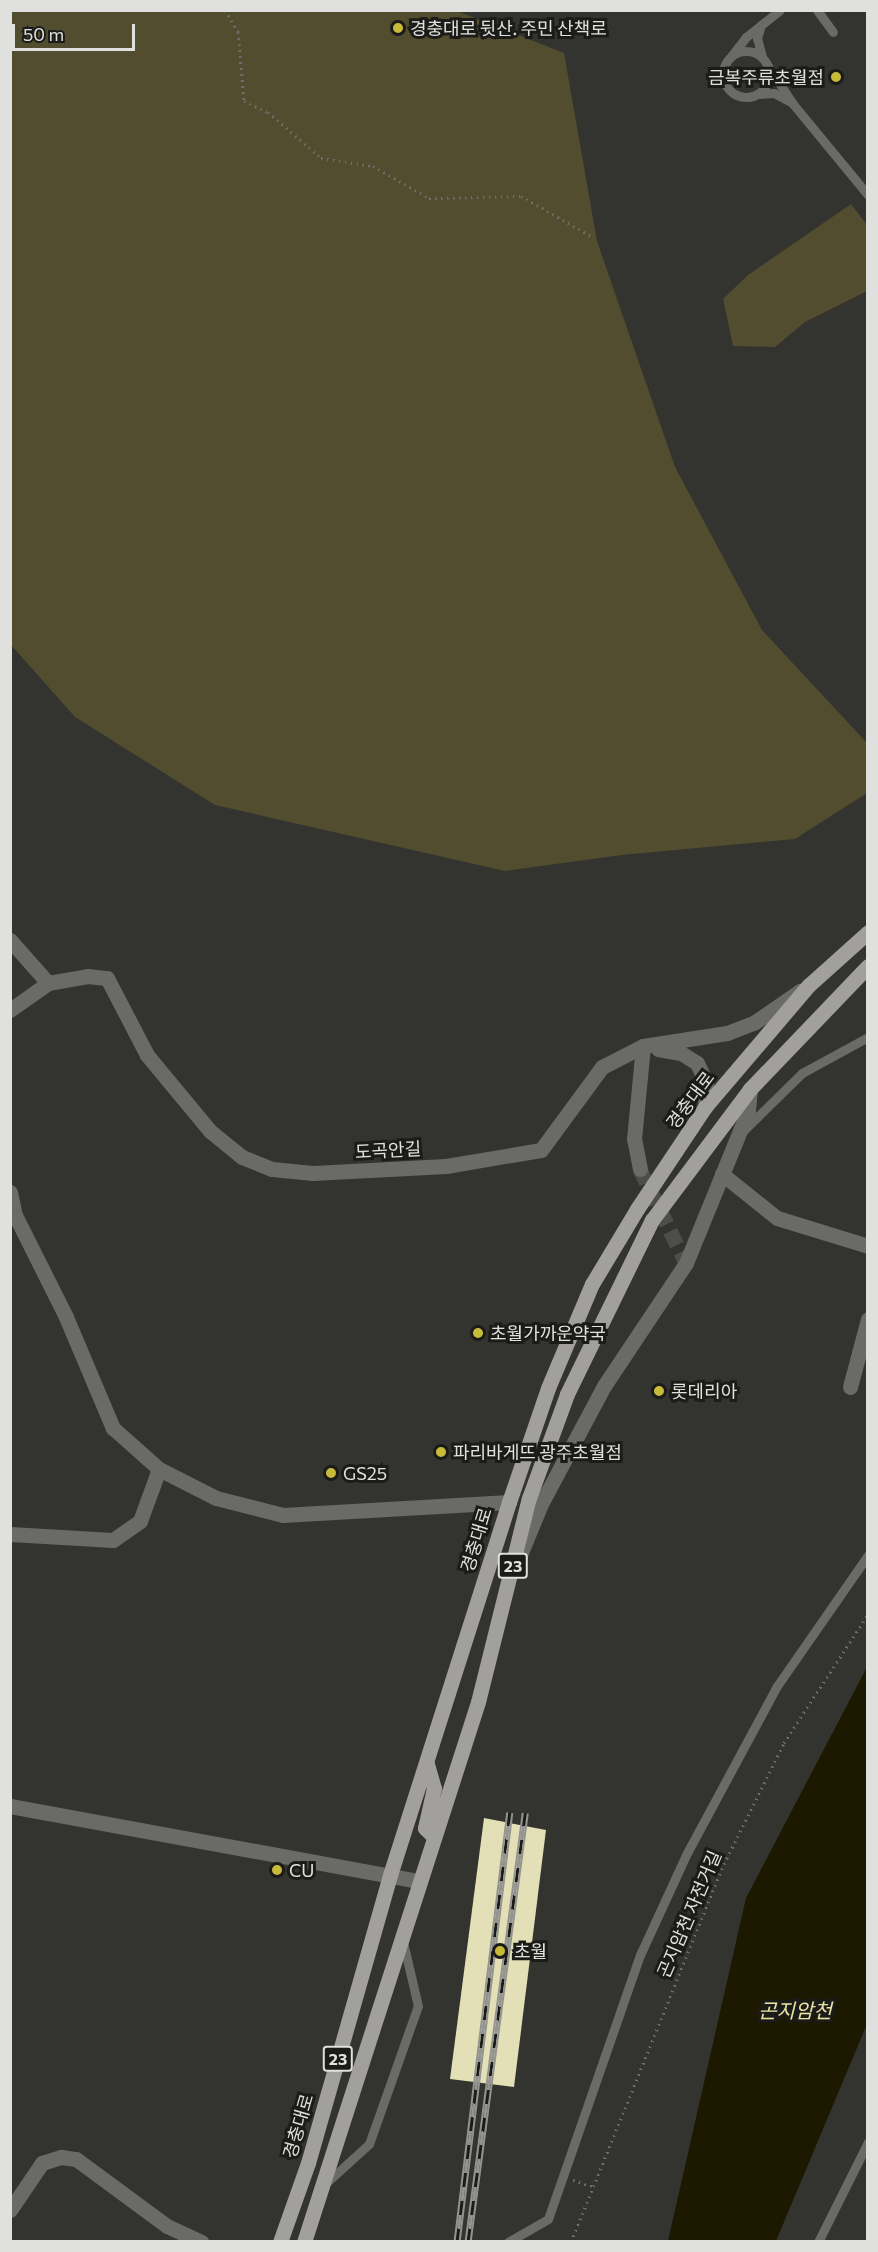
<!DOCTYPE html>
<meta charset="utf-8">
<style>
body{margin:0}
#map{position:relative;width:878px;height:2252px;overflow:hidden;background:#33332f;font-family:Commissioner,"Noto Sans KR",sans-serif}
div>[style]{position:absolute}
.green>*{inset:0;background:#514d2e}
.water>*{inset:0;background:#1c1900}
.building>*{inset:0;background:#e3dfb6}
.minor-tunnel>*{height:15px;margin-top:-7.5px;transform-origin:0;background:repeating-linear-gradient(90deg,#4d4d49 0 15px,transparent 0 23px)}
.path>*{height:3px;margin-top:-1.5px;transform-origin:0;background:repeating-linear-gradient(90deg,#6e6e6a 0 1.5px,transparent 0 6px)}
.service>*{height:9px;margin:-4.5px;padding:0 4.5px;transform-origin:4.5px;border-radius:4.5px;background:#6a6a68}
.service>.ring{margin:-4.5px;padding:0;box-sizing:content-box;background:none;border:9px solid #6a6a68;border-radius:50%}
.minor>*{height:15px;margin:-7.5px;padding:0 7.5px;transform-origin:7.5px;border-radius:7.5px;background:#6a6a68}
.primary>*{height:15px;margin:-7.5px;padding:0 7.5px;transform-origin:7.5px;border-radius:7.5px;background:#a1a09c}
.rail>*{height:7px;margin-top:-3.5px;transform-origin:0;background:repeating-linear-gradient(90deg,#1b1b19 0 14px,#939390 0 28px);box-sizing:border-box;border-block:2px solid #939390}
.dots>*{width:16px;height:16px;translate:-50% -50%;box-sizing:border-box;border:3px solid #1b1b19;border-radius:50%}
span{translate:-50% -50%;white-space:nowrap;text-align:center;line-height:1.15;-webkit-text-stroke:6px #1b1b19;paint-order:stroke}
.shield-label span{padding:2px 4px;background:#1b1b19;border:2px solid;border-radius:4px;-webkit-text-stroke-width:0}
.shield-label{font-size:16px;color:#e0e0de;font-weight:700}
.poi-label{font-size:18px;color:#e0e0de}
.left{translate:0 -50%;text-align:left}
.right{translate:-100% -50%;text-align:right}
.street-label{font-size:18px;color:#e0e0de}
.water-label{font-size:20px;color:#eae3a1;font-style:italic}
.frame{position:absolute;inset:0;border:12px solid #e0e0de;pointer-events:none}
.scale{position:absolute;left:12px;top:24px;width:123px;height:27px;box-sizing:border-box;border:3px solid #e0e0de;border-top:0;padding-left:8px;font-size:18px;line-height:21px;white-space:nowrap;color:#e0e0de;-webkit-text-stroke:4px #1b1b19;paint-order:stroke}
</style>
<div id="map">
<div class="green">
<div style="clip-path:polygon(10px 11px,457px 11px,564px 53px,597px 241px,675px 467px,762px 630px,867px 743px,867px 793px,795px 839px,622px 855px,505px 871px,215px 805px,75px 717px,11px 645px)"></div>
<div style="clip-path:polygon(851px 204px,867px 225px,867px 291px,805px 322px,775px 347px,733px 346px,723px 299px,748px 275px)"></div>
</div>
<div class="water">
<div style="clip-path:polygon(867px 1667px,867px 2024px,776px 2241px,668px 2241px,746px 1898px)"></div>
</div>
<div class="building">
<div style="clip-path:polygon(484px 1818px,546px 1830px,514px 2087px,450px 2079px)"></div>
</div>
<div class="minor-tunnel">
<div style="left:640px;top:1169px;width:105px;rotate:63.9deg"></div>
</div>
<div class="path">
<div style="left:225px;top:10px;width:26px;rotate:59deg"></div>
<div style="left:238px;top:32px;width:69px;rotate:85deg"></div>
<div style="left:244px;top:101px;width:26px;rotate:25deg"></div>
<div style="left:268px;top:112px;width:70px;rotate:41deg"></div>
<div style="left:321px;top:158px;width:53px;rotate:8.7deg"></div>
<div style="left:373px;top:166px;width:64px;rotate:29.7deg"></div>
<div style="left:429px;top:198px;width:92px;rotate:-1.2deg"></div>
<div style="left:521px;top:196px;width:81px;rotate:29.7deg"></div>
<div style="left:573px;top:2180px;width:20px;rotate:18deg"></div>
<div style="left:571px;top:2242px;width:408px;rotate:-68deg"></div>
<div style="left:724px;top:1864px;width:135px;rotate:-63.6deg"></div>
<div style="left:784px;top:1743px;width:154px;rotate:-56.9deg"></div>
</div>
<div class="service">
<div style="left:817px;top:10px;width:27px;rotate:54deg"></div>
<div style="left:761px;top:25px;width:14px;rotate:107deg"></div>
<div style="left:757px;top:38px;width:20px;rotate:75deg"></div>
<div class="ring" style="left:723px;top:51px;width:37px;height:37px"></div>
<div style="left:732px;top:55px;width:23px;rotate:-52deg"></div>
<div style="left:746px;top:37px;width:43px;rotate:-38.5deg"></div>
<div style="left:766px;top:63px;width:49px;rotate:56.6deg"></div>
<div style="left:793px;top:104px;width:118px;rotate:50.5deg"></div>
<div style="left:757px;top:94px;width:17px;rotate:-3deg"></div>
<div style="left:774px;top:93px;width:17px;rotate:28deg"></div>
<div style="left:744px;top:1130px;width:81px;rotate:-44.5deg"></div>
<div style="left:802px;top:1073px;width:75px;rotate:-28.6deg"></div>
<div style="left:326px;top:2183px;width:58px;rotate:-42.2deg"></div>
<div style="left:369px;top:2144px;width:146px;rotate:-70.5deg"></div>
<div style="left:418px;top:2006px;width:66px;rotate:-103.2deg"></div>
<div style="left:508px;top:2242px;width:46px;rotate:-29.9deg"></div>
<div style="left:548px;top:2219px;width:280px;rotate:-70.8deg"></div>
<div style="left:640px;top:1955px;width:112px;rotate:-65.3deg"></div>
<div style="left:687px;top:1853px;width:190px;rotate:-61.7deg"></div>
<div style="left:777px;top:1686px;width:160px;rotate:-55.2deg"></div>
<div style="left:818px;top:2242px;width:112px;rotate:-63.4deg"></div>
</div>
<div class="minor">
<div style="left:10px;top:940px;width:57px;rotate:48.5deg"></div>
<div style="left:10px;top:1010px;width:47px;rotate:-35.4deg"></div>
<div style="left:48px;top:983px;width:40px;rotate:-10deg"></div>
<div style="left:87px;top:976px;width:20px;rotate:6deg"></div>
<div style="left:107px;top:978px;width:87px;rotate:62.5deg"></div>
<div style="left:147px;top:1055px;width:99px;rotate:50.3deg"></div>
<div style="left:210px;top:1131px;width:41px;rotate:39.1deg"></div>
<div style="left:242px;top:1157px;width:32px;rotate:22deg"></div>
<div style="left:272px;top:1169px;width:41px;rotate:5.6deg"></div>
<div style="left:313px;top:1173px;width:133px;rotate:-3deg"></div>
<div style="left:446px;top:1166px;width:96px;rotate:-9.6deg"></div>
<div style="left:541px;top:1150px;width:103px;rotate:-53.7deg"></div>
<div style="left:602px;top:1067px;width:46px;rotate:-27.1deg"></div>
<div style="left:643px;top:1046px;width:85px;rotate:-8.8deg"></div>
<div style="left:727px;top:1033px;width:30px;rotate:-21deg"></div>
<div style="left:755px;top:1022px;width:55px;rotate:-34.6deg"></div>
<div style="left:658px;top:1049px;width:23px;rotate:10deg"></div>
<div style="left:681px;top:1053px;width:19px;rotate:32deg"></div>
<div style="left:697px;top:1063px;width:21px;rotate:65deg"></div>
<div style="left:706px;top:1082px;width:25px;rotate:92deg"></div>
<div style="left:640px;top:1169px;width:31px;rotate:-101deg"></div>
<div style="left:634px;top:1139px;width:93px;rotate:-84.5deg"></div>
<div style="left:722px;top:1174px;width:70px;rotate:38.7deg"></div>
<div style="left:777px;top:1218px;width:95px;rotate:17.1deg"></div>
<div style="left:10px;top:1192px;width:24px;rotate:78deg"></div>
<div style="left:15px;top:1215px;width:6px;rotate:149deg"></div>
<div style="left:15px;top:1215px;width:114px;rotate:63.4deg"></div>
<div style="left:66px;top:1317px;width:121px;rotate:67.1deg"></div>
<div style="left:113px;top:1428px;width:62px;rotate:41.7deg"></div>
<div style="left:159px;top:1469px;width:64px;rotate:27deg"></div>
<div style="left:216px;top:1498px;width:69px;rotate:14.2deg"></div>
<div style="left:283px;top:1515px;width:226px;rotate:-3.3deg"></div>
<div style="left:850px;top:1387px;width:70px;rotate:-75.2deg"></div>
<div style="left:10px;top:1534px;width:103px;rotate:3.3deg"></div>
<div style="left:113px;top:1540px;width:33px;rotate:-35deg"></div>
<div style="left:140px;top:1521px;width:55px;rotate:-69.9deg"></div>
<div style="left:520px;top:1555px;width:55px;rotate:-67.6deg"></div>
<div style="left:541px;top:1504px;width:134px;rotate:-61.9deg"></div>
<div style="left:604px;top:1386px;width:148px;rotate:-56.3deg"></div>
<div style="left:686px;top:1263px;width:164px;rotate:-67.8deg"></div>
<div style="left:748px;top:1111px;width:22px;rotate:-85deg"></div>
<div style="left:10px;top:1806px;width:417px;rotate:10.4deg"></div>
<div style="left:10px;top:2210px;width:57px;rotate:-55.8deg"></div>
<div style="left:42px;top:2163px;width:20px;rotate:-18deg"></div>
<div style="left:61px;top:2157px;width:15px;rotate:8deg"></div>
<div style="left:76px;top:2159px;width:113px;rotate:36.4deg"></div>
<div style="left:167px;top:2226px;width:38px;rotate:25deg"></div>
</div>
<div class="primary">
<div style="left:427px;top:1764px;width:25px;rotate:74deg"></div>
<div style="left:434px;top:1788px;width:41px;rotate:102.7deg"></div>
<div style="left:425px;top:1828px;width:13px;rotate:45deg"></div>
<div style="left:280px;top:2242px;width:84px;rotate:-70.5deg"></div>
<div style="left:308px;top:2163px;width:299px;rotate:-74.1deg"></div>
<div style="left:390px;top:1875px;width:392px;rotate:-72.3deg"></div>
<div style="left:509px;top:1502px;width:120px;rotate:-71.1deg"></div>
<div style="left:548px;top:1388px;width:113px;rotate:-67.1deg"></div>
<div style="left:592px;top:1284px;width:87px;rotate:-59deg"></div>
<div style="left:637px;top:1209px;width:123px;rotate:-56.3deg"></div>
<div style="left:705px;top:1107px;width:160px;rotate:-49.6deg"></div>
<div style="left:809px;top:985px;width:79px;rotate:-41.9deg"></div>
<div style="left:304px;top:2242px;width:567px;rotate:-72.14deg"></div>
<div style="left:478px;top:1702px;width:210px;rotate:-76deg"></div>
<div style="left:529px;top:1498px;width:111px;rotate:-69.9deg"></div>
<div style="left:567px;top:1394px;width:194px;rotate:-64deg"></div>
<div style="left:652px;top:1220px;width:164px;rotate:-53.2deg"></div>
<div style="left:750px;top:1089px;width:170px;rotate:-46.2deg"></div>
</div>
<div class="rail">
<div style="left:457px;top:2242px;width:433px;rotate:-83deg"></div>
<div style="left:468px;top:2242px;width:433px;rotate:-82.4deg"></div>
</div>
<div class="dots">
<div style="left:398px;top:28px;background:#c9bb3a"></div>
<div style="left:836px;top:77px;background:#c9bb3a"></div>
<div style="left:478px;top:1333px;background:#c9bb3a"></div>
<div style="left:659px;top:1391px;background:#c9bb3a"></div>
<div style="left:441px;top:1452px;background:#c9bb3a"></div>
<div style="left:331px;top:1473px;background:#c9bb3a"></div>
<div style="left:277px;top:1870px;background:#c9bb3a"></div>
<div style="left:500px;top:1951px;background:#c9bb3a"></div>
</div>
<div class="shield-label">
<span style="left:513px;top:1566px">23</span>
<span style="left:338px;top:2059px">23</span>
</div>
<div class="poi-label">
<span class="left" style="left:410px;top:28px">경충대로 뒷산. 주민 산책로</span>
<span class="right" style="left:824px;top:77px">금복주류초월점</span>
<span class="left" style="left:490px;top:1333px">초월가까운약국</span>
<span class="left" style="left:671px;top:1391px">롯데리아</span>
<span class="left" style="left:453px;top:1452px">파리바게뜨 광주초월점</span>
<span class="left" style="left:343px;top:1473px">GS25</span>
<span class="left" style="left:289px;top:1870px">CU</span>
<span class="left" style="left:514px;top:1951px">초월</span>
</div>
<div class="street-label">
<span style="left:690px;top:1100px;rotate:-53deg">경충대로</span>
<span style="left:388px;top:1150px;rotate:-3deg">도곡안길</span>
<span style="left:476px;top:1540px;rotate:-73deg">경충대로</span>
<span style="left:689px;top:1914px;rotate:-67deg">곤지암천 자전거길</span>
<span style="left:298px;top:2126px;rotate:-74deg">경충대로</span>
</div>
<div class="water-label">
<span style="left:795px;top:2010px">곤지암천</span>
</div>
<div class="frame"></div>
<div class="scale">50 m</div>
</div>
